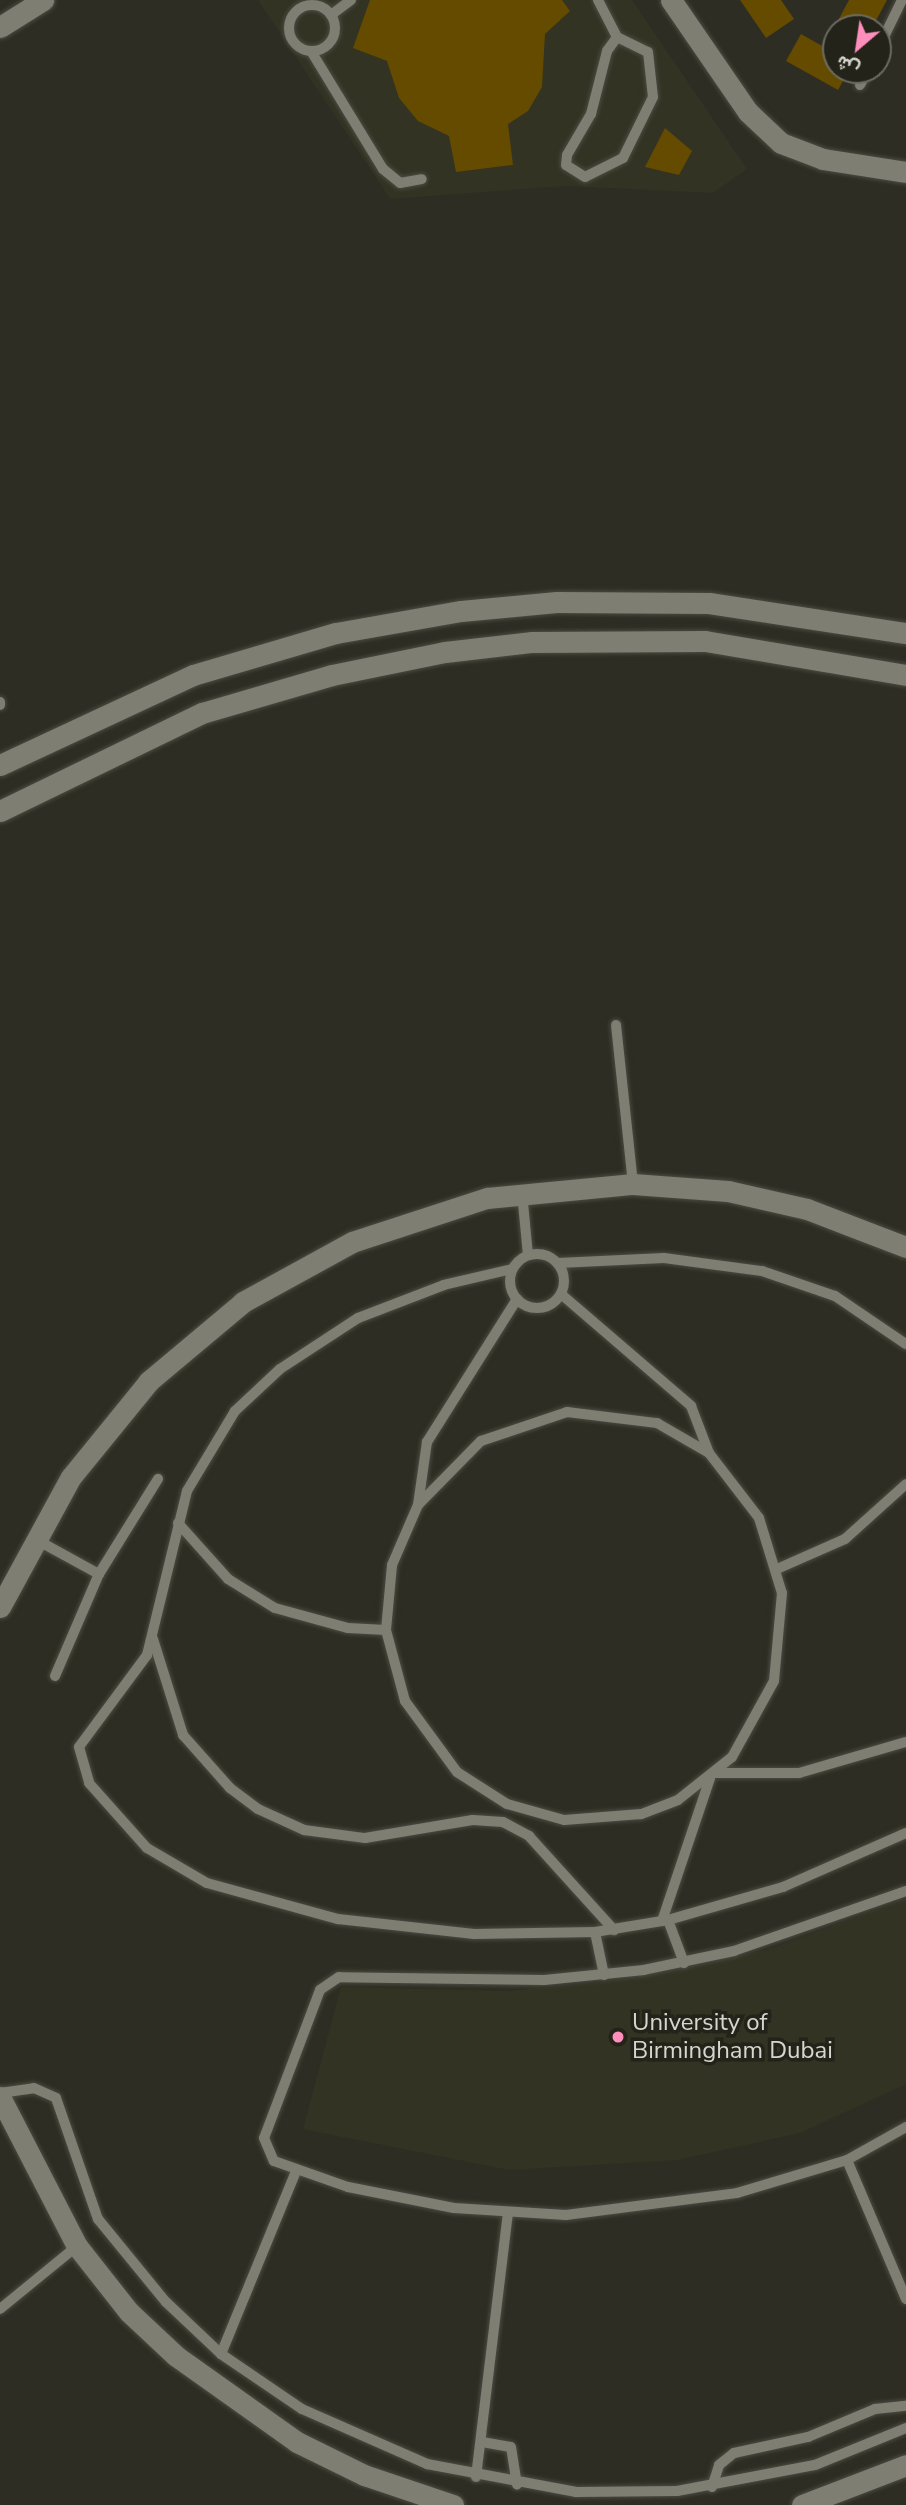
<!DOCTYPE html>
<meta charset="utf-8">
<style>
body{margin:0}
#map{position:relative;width:906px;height:2505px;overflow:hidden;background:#2d2d23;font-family:"Nunito Sans",Vazirmatn,sans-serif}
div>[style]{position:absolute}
.built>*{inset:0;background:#323322}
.building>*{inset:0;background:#644b00}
.roads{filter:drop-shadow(0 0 2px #4b4b43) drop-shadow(0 0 2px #4b4b43)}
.service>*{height:10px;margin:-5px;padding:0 5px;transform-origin:5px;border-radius:5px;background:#7e7e72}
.service>.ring{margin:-5px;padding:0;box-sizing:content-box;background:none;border:10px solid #7e7e72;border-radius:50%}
.minor>*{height:21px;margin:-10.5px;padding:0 10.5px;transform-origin:10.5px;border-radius:10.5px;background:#7e7e72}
.tertiary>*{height:21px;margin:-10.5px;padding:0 10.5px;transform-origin:10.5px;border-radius:10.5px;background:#7e7e72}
.dots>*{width:19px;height:19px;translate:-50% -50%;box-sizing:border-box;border:4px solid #232319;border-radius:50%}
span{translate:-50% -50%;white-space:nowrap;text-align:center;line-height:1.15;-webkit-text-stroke:7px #232319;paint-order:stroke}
.poi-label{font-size:24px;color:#d6d6d0}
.left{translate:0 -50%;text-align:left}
.north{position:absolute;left:822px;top:14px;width:70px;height:70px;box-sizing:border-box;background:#232319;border:2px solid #6b6b62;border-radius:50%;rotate:209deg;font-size:19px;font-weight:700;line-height:28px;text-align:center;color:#d6d6d0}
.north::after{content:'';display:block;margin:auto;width:24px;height:32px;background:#fe8ebb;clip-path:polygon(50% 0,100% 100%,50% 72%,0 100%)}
</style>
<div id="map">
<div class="built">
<div style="clip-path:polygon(258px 0,632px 0,747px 169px,713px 193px,564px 186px,390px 199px)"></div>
<div style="clip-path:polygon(906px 1899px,906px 2084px,800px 2133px,677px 2160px,509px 2170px,303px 2129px,341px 1987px,507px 1991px,606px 1982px,767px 1950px)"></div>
</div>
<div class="building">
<div style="clip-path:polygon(370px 0,562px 0,570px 11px,545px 34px,542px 87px,528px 111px,508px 124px,513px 165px,456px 172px,449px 136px,418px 121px,399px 98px,387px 61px,353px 48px)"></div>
<div style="clip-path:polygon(740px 0,781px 0,794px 19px,766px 38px)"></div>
<div style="clip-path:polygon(849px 0,887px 0,872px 28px,836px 28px,836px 70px,849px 70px,838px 90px,786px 61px,801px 34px,824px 47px)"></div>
<div style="clip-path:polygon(665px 128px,692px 151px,679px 175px,645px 167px)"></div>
</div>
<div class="roads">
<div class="service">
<div style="left:598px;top:0;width:42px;rotate:62.8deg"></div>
<div class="ring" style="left:289px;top:5px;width:36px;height:36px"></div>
<div style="left:331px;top:15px;width:25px;rotate:-37deg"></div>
<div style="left:617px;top:37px;width:34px;rotate:26deg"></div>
<div style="left:648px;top:52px;width:45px;rotate:83.7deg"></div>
<div style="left:653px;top:97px;width:68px;rotate:116.2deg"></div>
<div style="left:623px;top:158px;width:42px;rotate:153.4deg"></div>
<div style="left:585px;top:177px;width:22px;rotate:-148deg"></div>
<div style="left:566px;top:165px;width:10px;rotate:-84deg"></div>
<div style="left:567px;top:155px;width:48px;rotate:-59.7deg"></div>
<div style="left:591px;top:114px;width:65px;rotate:-75.7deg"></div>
<div style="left:607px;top:51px;width:17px;rotate:-54deg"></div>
<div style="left:878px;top:49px;width:55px;rotate:-63.9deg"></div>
<div style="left:311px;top:51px;width:138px;rotate:58.6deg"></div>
<div style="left:383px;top:169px;width:22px;rotate:39deg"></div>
<div style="left:400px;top:183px;width:22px;rotate:-10deg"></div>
<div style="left:860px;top:85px;width:17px;rotate:-62deg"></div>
<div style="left:0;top:702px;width:3px;rotate:90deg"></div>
<div style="left:616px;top:1025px;width:160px;rotate:83.9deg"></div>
<div style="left:522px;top:1192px;width:63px;rotate:84.6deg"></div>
<div class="ring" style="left:510px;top:1254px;width:44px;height:44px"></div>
<div style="left:558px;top:1263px;width:106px;rotate:-2.7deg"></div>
<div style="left:664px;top:1258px;width:99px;rotate:7.6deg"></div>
<div style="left:762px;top:1271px;width:77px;rotate:18.9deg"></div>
<div style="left:835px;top:1296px;width:86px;rotate:34.1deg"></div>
<div style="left:512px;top:1269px;width:70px;rotate:166.8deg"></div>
<div style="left:444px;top:1285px;width:92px;rotate:159deg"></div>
<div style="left:358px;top:1318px;width:93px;rotate:146.8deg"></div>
<div style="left:280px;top:1369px;width:62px;rotate:137deg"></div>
<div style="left:235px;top:1411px;width:93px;rotate:121deg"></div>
<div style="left:187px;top:1491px;width:169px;rotate:103.7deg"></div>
<div style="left:147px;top:1655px;width:114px;rotate:126.5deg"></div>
<div style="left:79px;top:1747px;width:37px;rotate:74deg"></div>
<div style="left:89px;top:1783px;width:87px;rotate:48.3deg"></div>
<div style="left:147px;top:1848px;width:69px;rotate:30.3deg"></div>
<div style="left:207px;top:1883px;width:136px;rotate:15.4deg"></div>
<div style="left:338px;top:1919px;width:137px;rotate:6.3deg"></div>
<div style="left:474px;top:1934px;width:121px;rotate:-0.9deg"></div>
<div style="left:595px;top:1932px;width:74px;rotate:-9.3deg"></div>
<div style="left:668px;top:1920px;width:120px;rotate:-16deg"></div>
<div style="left:783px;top:1887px;width:134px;rotate:-23.7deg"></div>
<div style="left:561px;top:1294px;width:172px;rotate:40.7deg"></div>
<div style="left:691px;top:1406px;width:50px;rotate:69deg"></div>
<div style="left:418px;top:1505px;width:90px;rotate:-45.5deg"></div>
<div style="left:481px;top:1441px;width:91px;rotate:-18.6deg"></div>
<div style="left:567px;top:1412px;width:91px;rotate:7deg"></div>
<div style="left:657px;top:1423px;width:60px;rotate:30deg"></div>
<div style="left:709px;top:1453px;width:82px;rotate:52.4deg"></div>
<div style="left:759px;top:1518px;width:78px;rotate:73deg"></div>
<div style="left:782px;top:1593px;width:88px;rotate:95.2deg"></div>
<div style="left:774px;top:1681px;width:87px;rotate:118.9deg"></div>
<div style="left:732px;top:1757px;width:69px;rotate:141.5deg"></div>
<div style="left:678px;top:1800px;width:40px;rotate:159deg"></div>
<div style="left:641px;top:1814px;width:77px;rotate:175.5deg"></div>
<div style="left:564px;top:1820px;width:59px;rotate:-164.3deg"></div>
<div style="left:507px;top:1804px;width:59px;rotate:-147.4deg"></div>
<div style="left:457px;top:1772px;width:88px;rotate:-126.2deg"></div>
<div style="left:405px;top:1701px;width:73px;rotate:-105deg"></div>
<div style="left:386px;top:1630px;width:65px;rotate:-84.7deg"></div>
<div style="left:392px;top:1565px;width:65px;rotate:-66.6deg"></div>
<div style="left:418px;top:1505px;width:64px;rotate:-81.9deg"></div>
<div style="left:427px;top:1442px;width:169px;rotate:-57.8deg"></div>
<div style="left:178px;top:1523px;width:75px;rotate:48.2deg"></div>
<div style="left:228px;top:1579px;width:55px;rotate:31.7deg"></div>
<div style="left:275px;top:1608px;width:76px;rotate:15.3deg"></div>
<div style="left:348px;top:1628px;width:38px;rotate:3deg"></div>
<div style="left:35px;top:1539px;width:73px;rotate:28.7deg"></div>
<div style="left:777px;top:1569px;width:74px;rotate:-23.8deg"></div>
<div style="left:845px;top:1539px;width:82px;rotate:-42deg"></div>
<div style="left:153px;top:1639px;width:101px;rotate:72.6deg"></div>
<div style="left:183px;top:1735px;width:71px;rotate:48.4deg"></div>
<div style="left:230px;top:1788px;width:35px;rotate:37deg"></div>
<div style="left:258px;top:1809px;width:51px;rotate:24.5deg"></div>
<div style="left:304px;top:1830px;width:62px;rotate:7.5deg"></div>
<div style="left:365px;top:1838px;width:109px;rotate:-9.5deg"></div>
<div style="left:473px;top:1820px;width:30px;rotate:4deg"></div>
<div style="left:503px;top:1822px;width:30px;rotate:28deg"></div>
<div style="left:529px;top:1836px;width:127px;rotate:47.9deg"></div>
<div style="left:55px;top:1676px;width:111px;rotate:-66.7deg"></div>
<div style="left:99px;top:1574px;width:112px;rotate:-58.2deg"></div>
<div style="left:716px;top:1773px;width:83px"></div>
<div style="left:799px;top:1773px;width:111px;rotate:-16.2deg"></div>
<div style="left:906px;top:1891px;width:182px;rotate:160.8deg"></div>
<div style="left:734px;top:1951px;width:92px;rotate:168.1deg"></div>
<div style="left:644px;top:1970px;width:100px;rotate:174.3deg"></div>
<div style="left:544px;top:1980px;width:205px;rotate:-179.2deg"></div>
<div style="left:339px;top:1977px;width:23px;rotate:146deg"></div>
<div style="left:320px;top:1990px;width:158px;rotate:110.7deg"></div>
<div style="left:264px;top:2138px;width:25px;rotate:67deg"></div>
<div style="left:274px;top:2161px;width:78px;rotate:19.4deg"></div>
<div style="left:348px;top:2187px;width:108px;rotate:11.2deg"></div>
<div style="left:454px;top:2208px;width:112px;rotate:3.6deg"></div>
<div style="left:566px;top:2215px;width:172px;rotate:-7.3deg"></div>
<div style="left:737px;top:2193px;width:115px;rotate:-16.7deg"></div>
<div style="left:847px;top:2160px;width:68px;rotate:-29.2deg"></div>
<div style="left:668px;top:1920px;width:46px;rotate:69.6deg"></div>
<div style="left:662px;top:1921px;width:151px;rotate:-71.4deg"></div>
<div style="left:595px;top:1932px;width:44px;rotate:78.2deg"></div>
<div style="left:0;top:2093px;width:34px;rotate:-8deg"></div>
<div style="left:34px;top:2088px;width:24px;rotate:24deg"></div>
<div style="left:56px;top:2098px;width:128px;rotate:70.9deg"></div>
<div style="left:98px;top:2219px;width:107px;rotate:50.7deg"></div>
<div style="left:166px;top:2302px;width:76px;rotate:43.4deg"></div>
<div style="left:221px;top:2354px;width:98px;rotate:34.2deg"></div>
<div style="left:302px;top:2409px;width:137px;rotate:23.7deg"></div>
<div style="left:427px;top:2464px;width:152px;rotate:10.6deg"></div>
<div style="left:576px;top:2492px;width:101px;rotate:-0.6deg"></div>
<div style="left:677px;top:2491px;width:140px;rotate:-10.7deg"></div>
<div style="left:815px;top:2465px;width:98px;rotate:-22.1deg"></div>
<div style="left:847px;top:2160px;width:151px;rotate:67deg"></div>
<div style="left:0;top:2309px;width:99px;rotate:-39.3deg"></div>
<div style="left:221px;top:2354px;width:198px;rotate:-67.7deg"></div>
<div style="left:482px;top:2442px;width:29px;rotate:10deg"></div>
<div style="left:511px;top:2447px;width:38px;rotate:81deg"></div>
<div style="left:476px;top:2477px;width:265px;rotate:-83.1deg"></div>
<div style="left:712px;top:2487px;width:23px;rotate:-72deg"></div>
<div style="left:719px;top:2465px;width:19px;rotate:-39deg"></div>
<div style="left:734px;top:2453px;width:76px;rotate:-12.2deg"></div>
<div style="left:808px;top:2437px;width:73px;rotate:-22.7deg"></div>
<div style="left:875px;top:2409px;width:31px;rotate:-6deg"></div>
</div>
<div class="minor">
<div style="left:671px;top:0;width:136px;rotate:55.5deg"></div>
<div style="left:748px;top:112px;width:45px;rotate:43.2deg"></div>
<div style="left:781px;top:143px;width:45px;rotate:20.9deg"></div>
<div style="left:823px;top:159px;width:84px;rotate:8.9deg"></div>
</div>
<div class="tertiary">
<div style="left:0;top:27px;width:51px;rotate:-32.1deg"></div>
<div style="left:0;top:765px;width:213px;rotate:-25deg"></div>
<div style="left:193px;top:675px;width:149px;rotate:-16.4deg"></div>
<div style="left:336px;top:633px;width:127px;rotate:-10deg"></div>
<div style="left:461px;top:611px;width:96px;rotate:-5.4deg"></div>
<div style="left:557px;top:602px;width:152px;rotate:0.4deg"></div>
<div style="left:709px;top:603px;width:199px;rotate:8.7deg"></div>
<div style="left:0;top:811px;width:225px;rotate:-25.9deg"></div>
<div style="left:202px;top:713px;width:135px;rotate:-16.3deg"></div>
<div style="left:332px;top:675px;width:115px;rotate:-11.5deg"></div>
<div style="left:445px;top:652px;width:88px;rotate:-6.6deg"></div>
<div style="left:532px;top:642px;width:173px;rotate:-0.3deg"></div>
<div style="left:705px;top:641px;width:204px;rotate:9.6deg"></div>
<div style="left:0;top:1607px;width:148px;rotate:-61.4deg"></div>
<div style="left:71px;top:1477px;width:124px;rotate:-50.9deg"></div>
<div style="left:149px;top:1381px;width:123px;rotate:-40deg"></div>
<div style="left:243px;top:1302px;width:124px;rotate:-28.8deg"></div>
<div style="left:352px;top:1242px;width:142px;rotate:-18.1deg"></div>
<div style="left:487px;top:1198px;width:147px;rotate:-5.5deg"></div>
<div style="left:633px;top:1184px;width:95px;rotate:4.2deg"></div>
<div style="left:728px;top:1191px;width:81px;rotate:12.8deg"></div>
<div style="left:807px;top:1209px;width:106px;rotate:21deg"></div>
<div style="left:0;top:2097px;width:168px;rotate:62.7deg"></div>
<div style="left:77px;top:2246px;width:84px;rotate:51.8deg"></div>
<div style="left:129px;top:2312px;width:64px;rotate:43.1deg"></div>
<div style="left:176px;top:2356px;width:148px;rotate:35.4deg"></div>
<div style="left:297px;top:2442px;width:75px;rotate:26.2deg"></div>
<div style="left:364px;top:2475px;width:94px;rotate:18.6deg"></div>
<div style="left:802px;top:2505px;width:111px;rotate:-21deg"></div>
</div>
</div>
<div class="dots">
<div style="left:618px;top:2037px;background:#fe8ebb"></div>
</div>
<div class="poi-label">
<span class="left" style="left:632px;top:2037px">University of<br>Birmingham Dubai</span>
</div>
<div class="north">ش</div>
</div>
